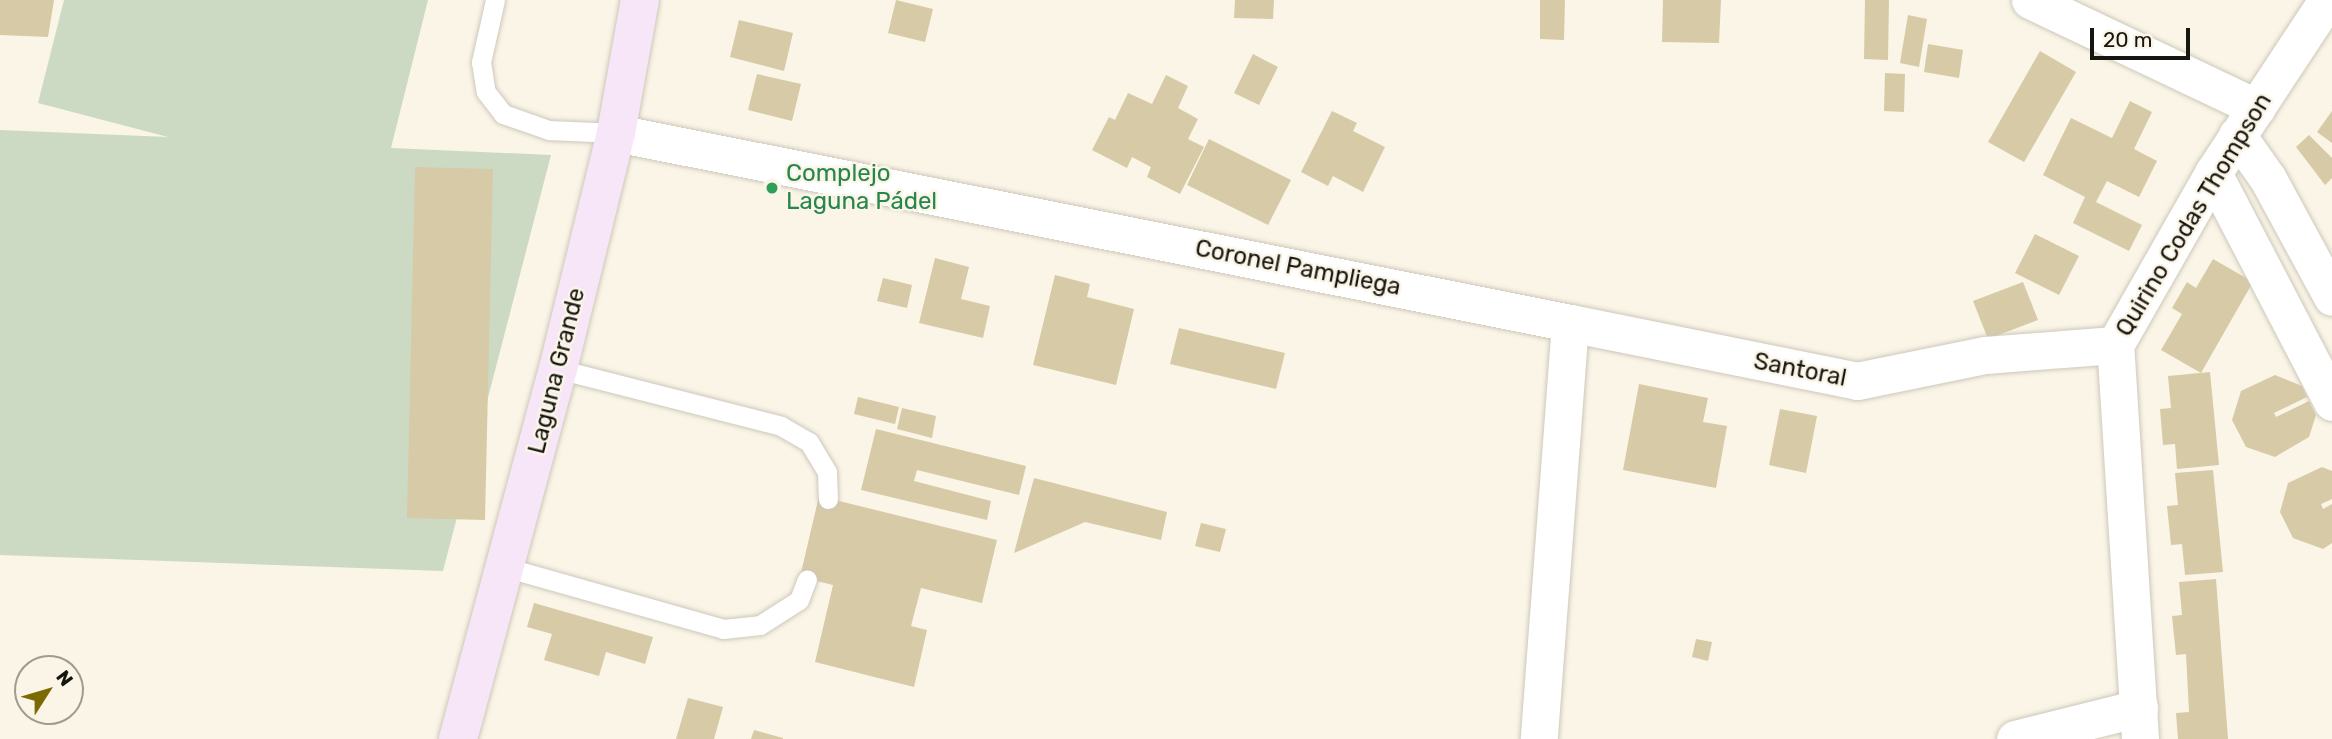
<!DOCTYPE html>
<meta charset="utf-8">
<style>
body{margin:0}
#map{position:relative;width:2332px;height:739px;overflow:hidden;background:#faf5e7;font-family:Rubik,sans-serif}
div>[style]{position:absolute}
.green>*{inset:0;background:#ccdac4}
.building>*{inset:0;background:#d7caa7}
.roads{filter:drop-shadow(0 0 2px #cdc8ba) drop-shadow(0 0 2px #cdc8ba)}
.lane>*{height:19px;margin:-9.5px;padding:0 9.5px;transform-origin:9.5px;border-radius:9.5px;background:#fff}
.street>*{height:37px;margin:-18.5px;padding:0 18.5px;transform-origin:18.5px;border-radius:18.5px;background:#fff}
.secondary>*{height:38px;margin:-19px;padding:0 19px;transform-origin:19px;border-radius:19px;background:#f7e6f7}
.dots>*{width:19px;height:19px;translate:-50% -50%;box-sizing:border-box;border:4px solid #faf5e7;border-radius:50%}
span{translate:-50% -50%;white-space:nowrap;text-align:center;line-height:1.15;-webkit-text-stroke:5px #faf5e7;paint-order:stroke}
.leisure-label{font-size:24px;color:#27864d}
.left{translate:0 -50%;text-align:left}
.street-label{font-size:24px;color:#171510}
.north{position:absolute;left:14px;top:655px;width:70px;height:70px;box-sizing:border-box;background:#faf5e7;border:2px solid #9f9b91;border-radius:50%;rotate:53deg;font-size:19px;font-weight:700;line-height:28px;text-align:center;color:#171510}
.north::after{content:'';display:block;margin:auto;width:24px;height:32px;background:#7a6a01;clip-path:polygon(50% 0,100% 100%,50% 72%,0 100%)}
.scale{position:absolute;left:2090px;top:28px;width:100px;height:32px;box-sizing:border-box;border:4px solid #171510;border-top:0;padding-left:9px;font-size:21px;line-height:24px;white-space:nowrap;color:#171510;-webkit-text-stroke:5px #faf5e7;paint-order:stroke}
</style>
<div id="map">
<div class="green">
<div style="clip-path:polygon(64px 0,428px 0,391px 148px,551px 155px,443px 571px,0 555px,0 130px,168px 137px,38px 103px)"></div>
</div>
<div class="building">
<div style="clip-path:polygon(0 0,54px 0,48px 37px,0 35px)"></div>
<div style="clip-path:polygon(896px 0,933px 9px,925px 42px,888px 33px)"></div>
<div style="clip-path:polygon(1235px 0,1274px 0,1273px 19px,1234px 18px)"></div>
<div style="clip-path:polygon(1540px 0,1565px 0,1564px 40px,1540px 39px)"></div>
<div style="clip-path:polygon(1663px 0,1721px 0,1719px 43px,1662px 42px)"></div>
<div style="clip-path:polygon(1865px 0,1889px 0,1888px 60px,1864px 59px)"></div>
<div style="clip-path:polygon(1908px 15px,1927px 19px,1919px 67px,1900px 63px)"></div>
<div style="clip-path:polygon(739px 20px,793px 33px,784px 71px,730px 57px)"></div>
<div style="clip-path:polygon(1928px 44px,1963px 50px,1959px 78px,1924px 72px)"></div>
<div style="clip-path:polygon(2040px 51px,2076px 72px,2024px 162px,1988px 142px)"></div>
<div style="clip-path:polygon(1253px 54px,1278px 67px,1259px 105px,1234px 93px)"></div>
<div style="clip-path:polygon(1885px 73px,1905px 74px,1904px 112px,1884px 111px)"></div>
<div style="clip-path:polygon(757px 74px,801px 84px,792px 121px,748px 110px)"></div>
<div style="clip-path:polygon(1166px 75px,1188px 86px,1178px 108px,1198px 119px,1188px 139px,1204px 147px,1180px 194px,1147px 177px,1151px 167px,1132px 157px,1127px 168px,1092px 150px,1109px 117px,1115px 120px,1128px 93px,1152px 104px)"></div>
<div style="clip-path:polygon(2130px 101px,2152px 112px,2134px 149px,2157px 161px,2139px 197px,2107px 181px,2096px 202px,2142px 225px,2129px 251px,2073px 223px,2085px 197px,2043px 175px,2071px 118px,2112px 138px)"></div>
<div style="clip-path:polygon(1332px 111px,1357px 123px,1353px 131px,1385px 147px,1363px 192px,1333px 176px,1328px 186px,1301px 172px)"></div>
<div style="clip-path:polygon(2332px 111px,2332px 143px,2317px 132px)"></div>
<div style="clip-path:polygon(2309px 135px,2332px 158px,2332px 178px,2325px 185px,2296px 147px)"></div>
<div style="clip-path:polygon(1209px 139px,1291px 180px,1268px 225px,1187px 185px)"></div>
<div style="clip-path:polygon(415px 167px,493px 169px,485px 520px,407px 518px)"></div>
<div style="clip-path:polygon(2035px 234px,2079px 256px,2059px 295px,2015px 273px)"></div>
<div style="clip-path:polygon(935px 258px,969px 267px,961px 299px,990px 306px,983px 338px,919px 323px)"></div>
<div style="clip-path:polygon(2213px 259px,2253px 282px,2201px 373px,2161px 350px,2182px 314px,2172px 308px,2187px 282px,2196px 288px)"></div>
<div style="clip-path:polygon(1055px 275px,1090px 284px,1087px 297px,1134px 309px,1116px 385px,1033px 365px)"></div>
<div style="clip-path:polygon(883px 278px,912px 285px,907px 308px,877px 301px)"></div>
<div style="clip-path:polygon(2023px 282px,2038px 320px,1988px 339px,1973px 301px)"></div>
<div style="clip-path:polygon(1179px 328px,1285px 353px,1276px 389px,1170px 364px)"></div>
<div style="clip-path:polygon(2210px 372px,2219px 465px,2177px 469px,2175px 444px,2163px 445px,2160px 409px,2171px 408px,2168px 376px)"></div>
<div style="clip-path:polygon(2275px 375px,2302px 386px,2307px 397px,2274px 413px,2276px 417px,2309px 401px,2316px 415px,2309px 437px,2275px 457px,2246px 447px,2232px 420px,2241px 391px)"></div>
<div style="clip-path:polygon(1639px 384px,1708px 398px,1703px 422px,1727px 426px,1716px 488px,1623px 470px)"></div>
<div style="clip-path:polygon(858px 397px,899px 407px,895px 424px,854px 414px)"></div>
<div style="clip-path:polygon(902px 408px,936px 416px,932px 438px,897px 429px)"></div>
<div style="clip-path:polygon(1780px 409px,1817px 416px,1806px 473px,1769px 465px)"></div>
<div style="clip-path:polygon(876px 429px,1026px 466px,1019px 495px,917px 470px,914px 481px,991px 501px,987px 520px,861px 490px)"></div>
<div style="clip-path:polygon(2322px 467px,2332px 471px,2332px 499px,2321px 504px,2323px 509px,2332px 504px,2332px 543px,2323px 549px,2293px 538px,2280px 512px,2288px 483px)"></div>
<div style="clip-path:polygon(2213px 470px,2223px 572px,2185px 575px,2182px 544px,2171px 545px,2167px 506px,2178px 505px,2175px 473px)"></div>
<div style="clip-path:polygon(1034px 478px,1167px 512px,1161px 540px,1085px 522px,1014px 553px)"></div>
<div style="clip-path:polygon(819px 496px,997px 540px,982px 603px,921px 588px,911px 626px,927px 630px,914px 687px,815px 662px,833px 585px,800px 577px)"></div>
<div style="clip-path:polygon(1201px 523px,1226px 529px,1220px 552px,1195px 546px)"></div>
<div style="clip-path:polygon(2216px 579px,2228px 739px,2178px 739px,2176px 713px,2189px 712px,2186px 654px,2176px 655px,2172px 616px,2182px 615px,2179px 582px)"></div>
<div style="clip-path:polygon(534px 603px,653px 637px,645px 664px,606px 652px,599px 676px,544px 660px,552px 634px,527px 627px)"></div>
<div style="clip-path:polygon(1696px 639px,1712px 642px,1708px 661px,1692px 657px)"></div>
<div style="clip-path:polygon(688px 698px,723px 707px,714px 739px,676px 739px)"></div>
<div style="clip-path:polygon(754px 730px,783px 738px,783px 739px,751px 739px)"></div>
</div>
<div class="roads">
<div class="lane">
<div style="left:495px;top:0;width:64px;rotate:102.7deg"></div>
<div style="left:481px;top:62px;width:30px;rotate:81deg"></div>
<div style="left:486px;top:92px;width:28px;rotate:52deg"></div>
<div style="left:503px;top:114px;width:49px;rotate:19.2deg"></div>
<div style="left:549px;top:130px;width:67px;rotate:2.6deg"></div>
<div style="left:558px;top:369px;width:230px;rotate:14.3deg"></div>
<div style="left:781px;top:426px;width:32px;rotate:30deg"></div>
<div style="left:809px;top:442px;width:35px;rotate:59deg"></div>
<div style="left:827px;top:472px;width:27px;rotate:88deg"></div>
<div style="left:508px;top:568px;width:223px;rotate:15.8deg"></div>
<div style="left:723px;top:629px;width:37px;rotate:-6deg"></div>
<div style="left:760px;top:625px;width:46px;rotate:-32.7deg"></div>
<div style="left:799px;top:600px;width:22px;rotate:-69deg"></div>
</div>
<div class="street">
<div style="left:2030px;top:0;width:251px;rotate:25.4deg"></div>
<div style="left:616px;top:133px;width:973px;rotate:11.26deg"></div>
<div style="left:1570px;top:323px;width:417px;rotate:94.3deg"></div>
<div style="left:2237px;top:135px;width:54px;rotate:54.8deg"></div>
<div style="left:2268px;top:179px;width:134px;rotate:61.5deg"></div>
<div style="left:2213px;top:173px;width:258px;rotate:62.5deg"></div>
<div style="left:1570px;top:323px;width:293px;rotate:11.4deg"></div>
<div style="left:1857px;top:381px;width:131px;rotate:-11.5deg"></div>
<div style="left:1985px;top:355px;width:130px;rotate:-4.4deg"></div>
<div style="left:2015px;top:739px;width:128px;rotate:-14deg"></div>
<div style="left:2140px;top:739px;width:395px;rotate:-93.6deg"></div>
<div style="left:2115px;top:345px;width:198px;rotate:-60.3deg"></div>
<div style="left:2213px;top:173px;width:207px;rotate:-56.6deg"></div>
</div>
<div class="secondary">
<div style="left:458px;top:739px;width:383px;rotate:-74.9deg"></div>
<div style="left:558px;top:369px;width:243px;rotate:-76.2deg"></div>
<div style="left:616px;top:133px;width:135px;rotate:-79.8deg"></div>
</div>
</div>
<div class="dots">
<div style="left:772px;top:188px;background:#2e9e5b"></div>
</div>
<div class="leisure-label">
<span class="left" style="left:786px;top:188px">Complejo<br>Laguna Pádel</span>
</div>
<div class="street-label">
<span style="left:2194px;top:215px;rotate:-59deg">Quirino Codas Thompson</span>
<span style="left:1298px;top:268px;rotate:11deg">Coronel Pampliega</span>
<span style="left:1800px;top:370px;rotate:11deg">Santoral</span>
<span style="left:557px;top:371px;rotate:-76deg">Laguna Grande</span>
</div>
<div class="north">N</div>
<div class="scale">20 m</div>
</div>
